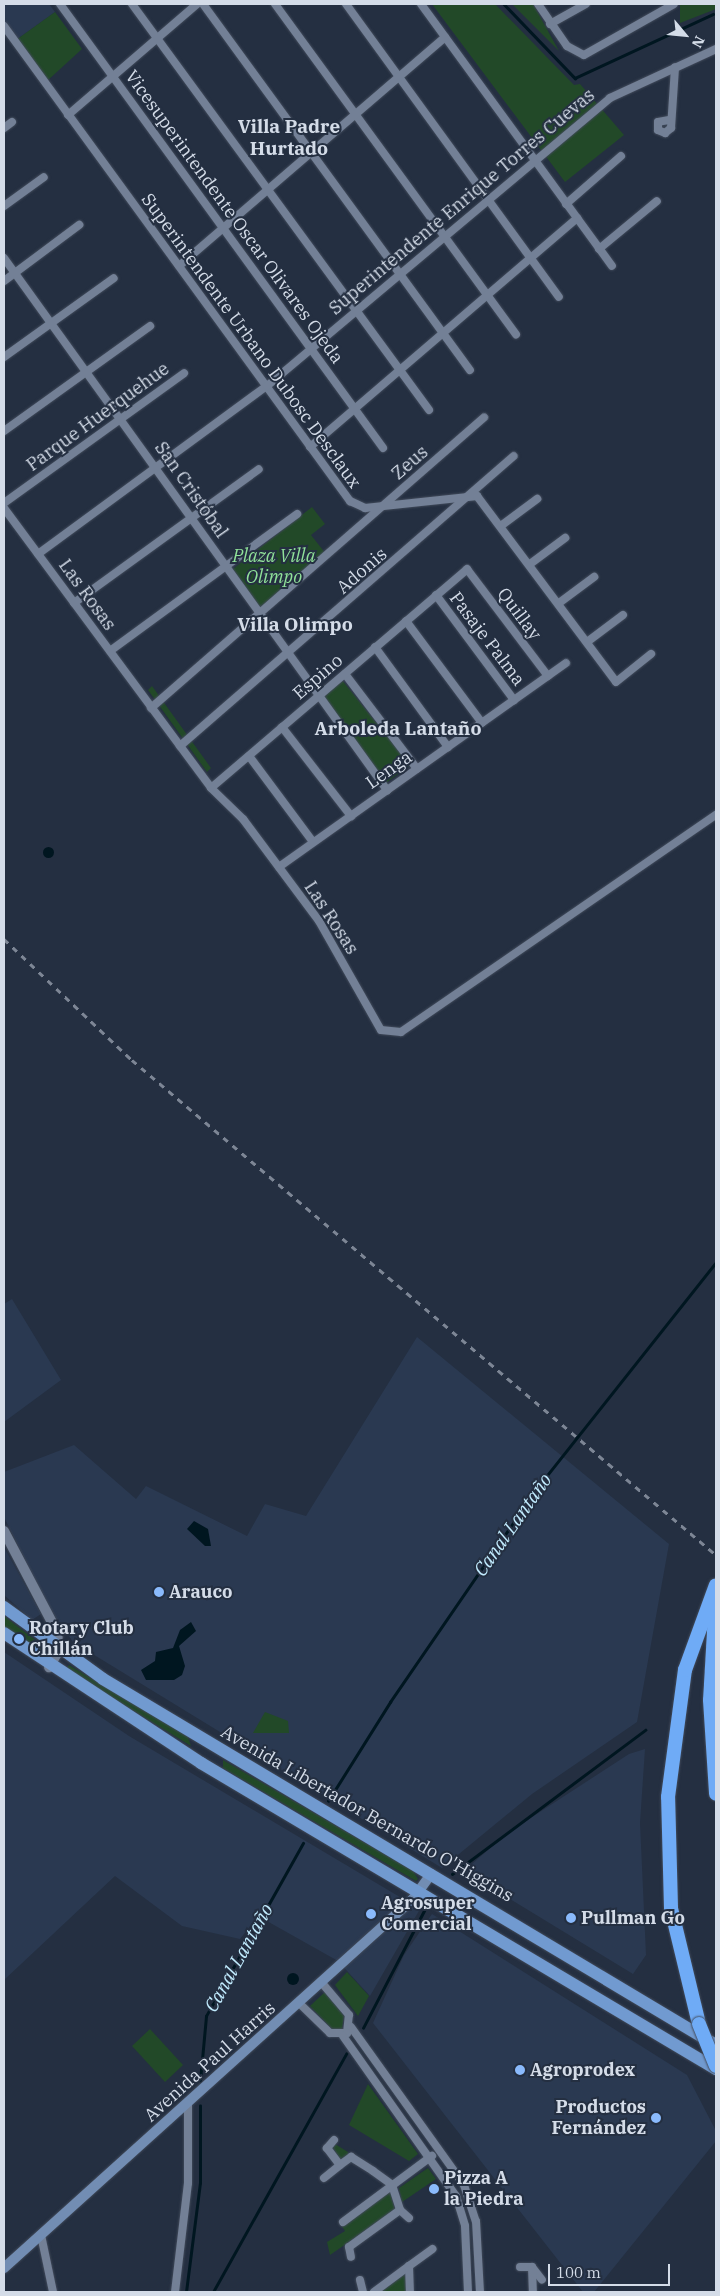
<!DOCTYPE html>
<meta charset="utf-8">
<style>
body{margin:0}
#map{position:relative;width:720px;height:2296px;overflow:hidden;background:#242f41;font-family:"IBM Plex Serif",serif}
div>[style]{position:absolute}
.built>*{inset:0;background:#2a3951}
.green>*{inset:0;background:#224928}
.water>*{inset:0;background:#001620}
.round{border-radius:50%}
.stream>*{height:2.5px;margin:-1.25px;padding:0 1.25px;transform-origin:1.25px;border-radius:1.25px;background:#001620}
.roads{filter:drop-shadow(0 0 1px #414a5a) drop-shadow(0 0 1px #414a5a)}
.minor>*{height:8px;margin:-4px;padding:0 4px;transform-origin:4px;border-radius:4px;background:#738096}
.tertiary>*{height:10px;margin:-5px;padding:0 5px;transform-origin:5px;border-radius:5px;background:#738096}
.secondary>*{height:10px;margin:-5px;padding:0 5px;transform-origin:5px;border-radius:5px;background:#728db3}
.primary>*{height:12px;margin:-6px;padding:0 6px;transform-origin:6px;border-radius:6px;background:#719ad0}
.motorway>*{height:14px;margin:-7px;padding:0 7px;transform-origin:7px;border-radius:7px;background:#6fabf6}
.rail>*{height:2.5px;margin-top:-1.25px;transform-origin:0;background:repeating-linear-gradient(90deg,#7d8695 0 6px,transparent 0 12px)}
.bridges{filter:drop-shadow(0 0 1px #414a5a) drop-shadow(0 0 1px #414a5a)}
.motorway-bridge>*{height:14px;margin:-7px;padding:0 7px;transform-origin:7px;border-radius:7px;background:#6fabf6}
.dots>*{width:14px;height:14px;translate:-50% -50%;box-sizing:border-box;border:2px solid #242f41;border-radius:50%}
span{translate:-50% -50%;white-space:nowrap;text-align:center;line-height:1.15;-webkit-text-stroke:4px #242f41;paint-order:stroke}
.street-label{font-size:18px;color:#d4dce8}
.park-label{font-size:18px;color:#90e199;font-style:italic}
.poi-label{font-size:18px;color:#d4dce8;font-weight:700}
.left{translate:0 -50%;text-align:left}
.right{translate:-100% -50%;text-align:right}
.neighbourhood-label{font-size:19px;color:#d4dce8;font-weight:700}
.water-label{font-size:19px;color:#c1ebfe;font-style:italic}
.frame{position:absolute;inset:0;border:5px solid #d4dce8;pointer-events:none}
.north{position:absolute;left:660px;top:10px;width:50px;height:50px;-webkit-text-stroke:4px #242f41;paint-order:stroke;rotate:118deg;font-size:14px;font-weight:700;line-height:20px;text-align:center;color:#d4dce8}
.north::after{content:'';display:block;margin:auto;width:18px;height:22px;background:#d4dce8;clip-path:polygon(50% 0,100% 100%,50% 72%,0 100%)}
.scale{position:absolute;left:548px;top:2264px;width:122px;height:22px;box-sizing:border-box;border:2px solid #d4dce8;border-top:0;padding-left:6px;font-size:15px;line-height:18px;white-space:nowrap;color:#d4dce8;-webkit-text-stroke:4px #242f41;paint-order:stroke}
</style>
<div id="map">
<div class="built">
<div style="clip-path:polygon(4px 4px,49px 4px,55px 12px,16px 40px,4px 23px)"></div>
<div style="clip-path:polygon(12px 1299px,61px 1380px,4px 1422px,4px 1304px)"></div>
<div style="clip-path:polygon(417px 1337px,669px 1544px,637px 1722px,532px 1794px,442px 1868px,73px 1642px,49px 1608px,4px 1517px,4px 1472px,74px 1445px,136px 1499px,146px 1486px,247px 1536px,265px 1504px,306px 1516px)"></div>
<div style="clip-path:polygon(4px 1547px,41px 1614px,32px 1620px,4px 1595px)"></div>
<div style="clip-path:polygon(4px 1652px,129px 1736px,420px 1909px,370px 1996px,338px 1961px,258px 1916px,240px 1939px,182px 1926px,115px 1876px,4px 1980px)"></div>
<div style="clip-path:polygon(645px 1749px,640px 1823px,646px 1955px,633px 1974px,464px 1871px,506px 1834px,629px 1754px)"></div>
<div style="clip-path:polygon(432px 1914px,687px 2075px,716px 2131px,716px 2141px,594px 2292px,583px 2292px,373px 2023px,404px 1955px)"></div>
</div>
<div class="green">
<div style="clip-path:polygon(432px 4px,495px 4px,574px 85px,580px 84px,624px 135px,565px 182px)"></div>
<div style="clip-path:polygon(512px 4px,533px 4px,559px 51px)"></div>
<div style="clip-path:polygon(680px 4px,716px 4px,716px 9px,680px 23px)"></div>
<div style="clip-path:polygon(55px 12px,82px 49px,47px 81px,16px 40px)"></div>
<div style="clip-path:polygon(312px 507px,325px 524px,311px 535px,326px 554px,262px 610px,233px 569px)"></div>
<div style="clip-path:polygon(342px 680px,410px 765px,386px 783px,321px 698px)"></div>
<div style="clip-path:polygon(152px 686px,211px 768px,207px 772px,148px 690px)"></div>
<div style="clip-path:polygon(4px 1616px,47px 1649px,42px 1657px,4px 1627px)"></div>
<div style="clip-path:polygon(69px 1665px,188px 1737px,191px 1746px,66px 1669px)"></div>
<div style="clip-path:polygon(265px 1712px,288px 1721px,289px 1733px,253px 1733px)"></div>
<div style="clip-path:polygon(223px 1760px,413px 1871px,418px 1879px,416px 1881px,223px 1768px)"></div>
<div style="clip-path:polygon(347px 1972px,369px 1996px,358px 2016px,335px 1985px)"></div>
<div style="clip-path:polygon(325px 1992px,344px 2016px,342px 2029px,332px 2029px,310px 2006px)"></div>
<div style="clip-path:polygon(150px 2029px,183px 2065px,165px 2082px,132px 2046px)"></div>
<div style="clip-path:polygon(368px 2084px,418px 2154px,409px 2161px,349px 2125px)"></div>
<div style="clip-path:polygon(335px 2144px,348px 2152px,348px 2155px,341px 2160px,332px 2146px)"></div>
<div style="clip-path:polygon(428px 2168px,436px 2179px,402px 2202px,399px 2188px)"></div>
<div style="clip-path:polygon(390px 2192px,395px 2210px,330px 2255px,327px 2242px,345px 2231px,341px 2225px)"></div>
<div style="clip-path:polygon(405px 2274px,408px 2292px,380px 2292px)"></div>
</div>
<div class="water">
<div class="round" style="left:42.5px;top:846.5px;width:11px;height:11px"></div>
<div style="clip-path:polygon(194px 1521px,208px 1529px,211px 1546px,205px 1546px,187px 1529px)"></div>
<div style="clip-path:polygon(191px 1622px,196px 1631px,179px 1646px,185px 1666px,182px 1675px,174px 1680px,146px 1680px,141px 1670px,155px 1661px,156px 1652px,173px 1648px,180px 1630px)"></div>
<div class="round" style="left:287px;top:1973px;width:12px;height:12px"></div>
</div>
<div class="stream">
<div style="left:504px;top:4px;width:103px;rotate:46.2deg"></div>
<div style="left:575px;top:78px;width:152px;rotate:-24.9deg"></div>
<div style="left:328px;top:1801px;width:117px;rotate:-57.9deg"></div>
<div style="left:390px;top:1702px;width:260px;rotate:-55.5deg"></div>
<div style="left:537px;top:1488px;width:288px;rotate:-51.6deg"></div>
<div style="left:452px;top:1874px;width:241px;rotate:-36.7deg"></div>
<div style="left:363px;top:2028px;width:134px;rotate:-62.5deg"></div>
<div style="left:200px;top:2081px;width:65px;rotate:-84.7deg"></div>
<div style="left:206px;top:2016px;width:198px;rotate:-60.7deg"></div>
<div style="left:186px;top:2292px;width:110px;rotate:-82.7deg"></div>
<div style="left:200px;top:2183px;width:77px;rotate:-90deg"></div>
<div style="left:213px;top:2292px;width:273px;rotate:-60.8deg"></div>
</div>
<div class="roads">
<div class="minor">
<div style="left:60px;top:4px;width:549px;rotate:53.96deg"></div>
<div style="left:132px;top:4px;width:503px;rotate:53.81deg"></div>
<div style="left:203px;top:4px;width:453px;rotate:53.9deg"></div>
<div style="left:275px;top:4px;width:409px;rotate:53.9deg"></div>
<div style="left:346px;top:4px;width:362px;rotate:54deg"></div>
<div style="left:421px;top:4px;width:324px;rotate:53.9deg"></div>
<div style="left:538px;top:4px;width:51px;rotate:55.4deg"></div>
<div style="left:567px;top:46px;width:19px;rotate:28deg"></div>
<div style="left:584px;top:55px;width:103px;rotate:-29.5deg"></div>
<div style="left:550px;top:24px;width:41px;rotate:-29.1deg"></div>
<div style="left:4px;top:26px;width:588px;rotate:53.93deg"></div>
<div style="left:350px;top:501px;width:17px;rotate:25deg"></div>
<div style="left:365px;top:508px;width:113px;rotate:-6.1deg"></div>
<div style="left:477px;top:496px;width:232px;rotate:53.2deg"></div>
<div style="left:616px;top:682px;width:45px;rotate:-38.7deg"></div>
<div style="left:68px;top:115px;width:170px;rotate:-40.7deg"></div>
<div style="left:669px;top:120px;width:11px;rotate:170deg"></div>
<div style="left:658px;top:122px;width:8px;rotate:90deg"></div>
<div style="left:658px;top:130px;width:8px;rotate:23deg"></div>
<div style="left:665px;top:133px;width:8px;rotate:-40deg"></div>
<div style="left:671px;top:128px;width:61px;rotate:-86.2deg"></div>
<div style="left:4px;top:128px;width:10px;rotate:-37deg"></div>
<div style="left:566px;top:204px;width:73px;rotate:-41.1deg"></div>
<div style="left:4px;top:206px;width:49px;rotate:-35.9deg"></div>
<div style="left:599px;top:249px;width:75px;rotate:-39.6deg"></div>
<div style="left:4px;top:258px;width:656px;rotate:54.25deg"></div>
<div style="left:179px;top:266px;width:351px;rotate:-40.7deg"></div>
<div style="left:4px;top:281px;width:94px;rotate:-36.7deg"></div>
<div style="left:4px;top:357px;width:135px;rotate:-35.7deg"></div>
<div style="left:4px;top:431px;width:180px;rotate:-35.7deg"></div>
<div style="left:310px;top:447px;width:352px;rotate:-40.6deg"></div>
<div style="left:4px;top:503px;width:222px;rotate:-35.8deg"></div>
<div style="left:4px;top:508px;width:348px;rotate:53.5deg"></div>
<div style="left:211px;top:788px;width:45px;rotate:44.1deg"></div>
<div style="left:243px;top:819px;width:127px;rotate:53.3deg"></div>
<div style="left:319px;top:921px;width:125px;rotate:60.4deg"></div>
<div style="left:381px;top:1030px;width:20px;rotate:6deg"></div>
<div style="left:401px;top:1032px;width:383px;rotate:-34.6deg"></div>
<div style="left:502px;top:525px;width:44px;rotate:-36.6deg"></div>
<div style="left:38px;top:554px;width:284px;rotate:-36.3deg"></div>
<div style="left:267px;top:386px;width:448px;rotate:-40deg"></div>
<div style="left:610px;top:98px;width:117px;rotate:-24.8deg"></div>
<div style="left:530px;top:564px;width:44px;rotate:-36.6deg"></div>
<div style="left:436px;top:595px;width:131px;rotate:53.4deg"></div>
<div style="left:74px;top:603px;width:228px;rotate:-35.9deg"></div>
<div style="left:559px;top:603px;width:44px;rotate:-36.6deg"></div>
<div style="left:406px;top:621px;width:127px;rotate:53.3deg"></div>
<div style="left:587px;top:642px;width:45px;rotate:-36.9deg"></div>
<div style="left:375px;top:647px;width:124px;rotate:53.9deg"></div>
<div style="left:110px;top:651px;width:232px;rotate:-36.2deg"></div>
<div style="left:345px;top:674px;width:119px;rotate:52.8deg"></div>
<div style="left:151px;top:708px;width:442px;rotate:-41.1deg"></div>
<div style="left:282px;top:727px;width:113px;rotate:52.2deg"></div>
<div style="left:180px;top:746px;width:442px;rotate:-41deg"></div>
<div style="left:249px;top:756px;width:107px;rotate:53.3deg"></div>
<div style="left:211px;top:788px;width:337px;rotate:-40.5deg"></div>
<div style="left:467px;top:569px;width:134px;rotate:52.9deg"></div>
<div style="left:279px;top:867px;width:352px;rotate:-35.4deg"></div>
<div style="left:299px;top:2003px;width:43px;rotate:44.1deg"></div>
<div style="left:330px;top:2033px;width:17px"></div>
<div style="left:347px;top:2033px;width:18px;rotate:-84deg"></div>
<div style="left:349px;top:2015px;width:42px;rotate:-130.2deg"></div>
<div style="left:351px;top:2027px;width:194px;rotate:54.4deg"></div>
<div style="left:464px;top:2185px;width:38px;rotate:72deg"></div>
<div style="left:476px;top:2221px;width:71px;rotate:86.8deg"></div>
<div style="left:343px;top:2036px;width:196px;rotate:54.8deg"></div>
<div style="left:456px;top:2196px;width:31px;rotate:73deg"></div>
<div style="left:465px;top:2226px;width:66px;rotate:87.4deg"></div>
<div style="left:334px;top:2140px;width:11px;rotate:131deg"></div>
<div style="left:327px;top:2148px;width:21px;rotate:53deg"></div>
<div style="left:340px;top:2165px;width:14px;rotate:-36deg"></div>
<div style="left:351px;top:2157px;width:26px;rotate:32deg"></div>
<div style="left:373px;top:2171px;width:24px;rotate:36deg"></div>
<div style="left:392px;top:2185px;width:26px;rotate:72deg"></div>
<div style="left:400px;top:2210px;width:63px;rotate:144deg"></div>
<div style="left:349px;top:2247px;width:10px;rotate:79deg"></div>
<div style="left:324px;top:2178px;width:21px;rotate:-39deg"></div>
<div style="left:400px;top:2210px;width:12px;rotate:42deg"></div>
<div style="left:343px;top:2222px;width:111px;rotate:-36.6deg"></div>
<div style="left:41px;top:2235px;width:58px;rotate:78.1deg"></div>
<div style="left:409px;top:2266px;width:29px;rotate:-36deg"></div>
<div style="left:520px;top:2267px;width:12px"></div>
<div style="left:532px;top:2267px;width:16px;rotate:52deg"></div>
<div style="left:532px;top:2267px;width:25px;rotate:88deg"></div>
<div style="left:360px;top:2280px;width:12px;rotate:76deg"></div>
<div style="left:175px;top:2292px;width:110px;rotate:-83.2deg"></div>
<div style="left:188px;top:2183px;width:80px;rotate:-90deg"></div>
<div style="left:374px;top:2292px;width:44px;rotate:-36.6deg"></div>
<div style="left:409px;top:2266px;width:26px;rotate:88deg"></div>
</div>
<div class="tertiary">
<div style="left:4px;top:1531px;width:114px;rotate:62.3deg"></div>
<div style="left:57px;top:1632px;width:18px;rotate:84deg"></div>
<div style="left:59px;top:1650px;width:20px;rotate:120deg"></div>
</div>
<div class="secondary">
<div style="left:4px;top:2268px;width:551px;rotate:-42.06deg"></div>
<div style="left:413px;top:1899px;width:31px;rotate:-54deg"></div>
</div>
<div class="primary">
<div style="left:4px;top:1607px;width:122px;rotate:36deg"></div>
<div style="left:103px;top:1679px;width:714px;rotate:30.84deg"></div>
<div style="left:4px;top:1633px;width:236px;rotate:33.4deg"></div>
<div style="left:201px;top:1763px;width:599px;rotate:30.72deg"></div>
</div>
<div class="motorway">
<div style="left:716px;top:1597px;width:103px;rotate:93.3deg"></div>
<div style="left:710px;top:1700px;width:94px;rotate:86.3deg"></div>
<div style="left:699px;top:2024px;width:119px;rotate:-103.6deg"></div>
<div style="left:671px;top:1908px;width:111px;rotate:-91.5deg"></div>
<div style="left:668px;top:1797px;width:128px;rotate:-82.4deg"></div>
<div style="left:685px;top:1670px;width:90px;rotate:-70deg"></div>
</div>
</div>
<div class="rail">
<div style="left:4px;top:939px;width:176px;rotate:43.4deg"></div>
<div style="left:132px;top:1060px;width:766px;rotate:40.28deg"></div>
</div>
<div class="bridges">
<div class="motorway-bridge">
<div style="left:699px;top:2024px;width:45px;rotate:68deg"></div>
</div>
</div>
<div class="dots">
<div style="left:159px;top:1592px;background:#8abafc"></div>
<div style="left:19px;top:1639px;background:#8abafc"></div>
<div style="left:371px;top:1914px;background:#8abafc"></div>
<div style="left:571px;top:1918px;background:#8abafc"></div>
<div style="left:520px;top:2070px;background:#8abafc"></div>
<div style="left:656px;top:2118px;background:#8abafc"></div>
<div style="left:434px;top:2189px;background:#8abafc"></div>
</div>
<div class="street-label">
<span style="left:462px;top:202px;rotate:-40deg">Superintendente Enrique Torres Cuevas</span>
<span style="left:234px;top:217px;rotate:54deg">Vicesuperintendente Oscar Olivares Ojeda</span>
<span style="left:251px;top:341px;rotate:54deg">Superintendente Urbano Dubosc Desclaux</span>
<span style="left:98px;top:417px;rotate:-36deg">Parque Huerquehue</span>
<span style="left:410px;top:463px;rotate:-41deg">Zeus</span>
<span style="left:191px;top:490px;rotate:55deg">San Cristóbal</span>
<span style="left:362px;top:571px;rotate:-41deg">Adonis</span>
<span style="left:87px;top:595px;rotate:54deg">Las Rosas</span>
<span style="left:519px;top:614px;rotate:53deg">Quillay</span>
<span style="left:487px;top:639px;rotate:53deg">Pasaje Palma</span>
<span style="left:318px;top:677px;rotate:-41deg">Espino</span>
<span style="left:389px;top:770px;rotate:-35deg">Lenga</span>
<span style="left:331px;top:918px;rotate:57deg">Las Rosas</span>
<span style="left:367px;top:1814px;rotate:30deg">Avenida Libertador Bernardo O'Higgins</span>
<span style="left:210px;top:2062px;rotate:-42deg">Avenida Paul Harris</span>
</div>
<div class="park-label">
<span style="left:274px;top:567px">Plaza Villa<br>Olimpo</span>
</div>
<div class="poi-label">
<span class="left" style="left:169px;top:1592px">Arauco</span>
<span class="left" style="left:29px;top:1639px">Rotary Club<br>Chillán</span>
<span class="left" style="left:381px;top:1914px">Agrosuper<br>Comercial</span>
<span class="left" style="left:581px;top:1918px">Pullman Go</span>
<span class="left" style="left:530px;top:2070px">Agroprodex</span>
<span class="right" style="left:646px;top:2118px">Productos<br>Fernández</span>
<span class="left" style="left:444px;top:2189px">Pizza A<br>la Piedra</span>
</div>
<div class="neighbourhood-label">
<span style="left:289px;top:138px">Villa Padre<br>Hurtado</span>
<span style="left:295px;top:625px">Villa Olimpo</span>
<span style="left:398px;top:729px">Arboleda Lantaño</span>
</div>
<div class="water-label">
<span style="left:513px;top:1525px;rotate:-55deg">Canal Lantaño</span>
<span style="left:239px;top:1958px;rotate:-61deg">Canal Lantaño</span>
</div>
<div class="frame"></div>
<div class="north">N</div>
<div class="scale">100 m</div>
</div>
